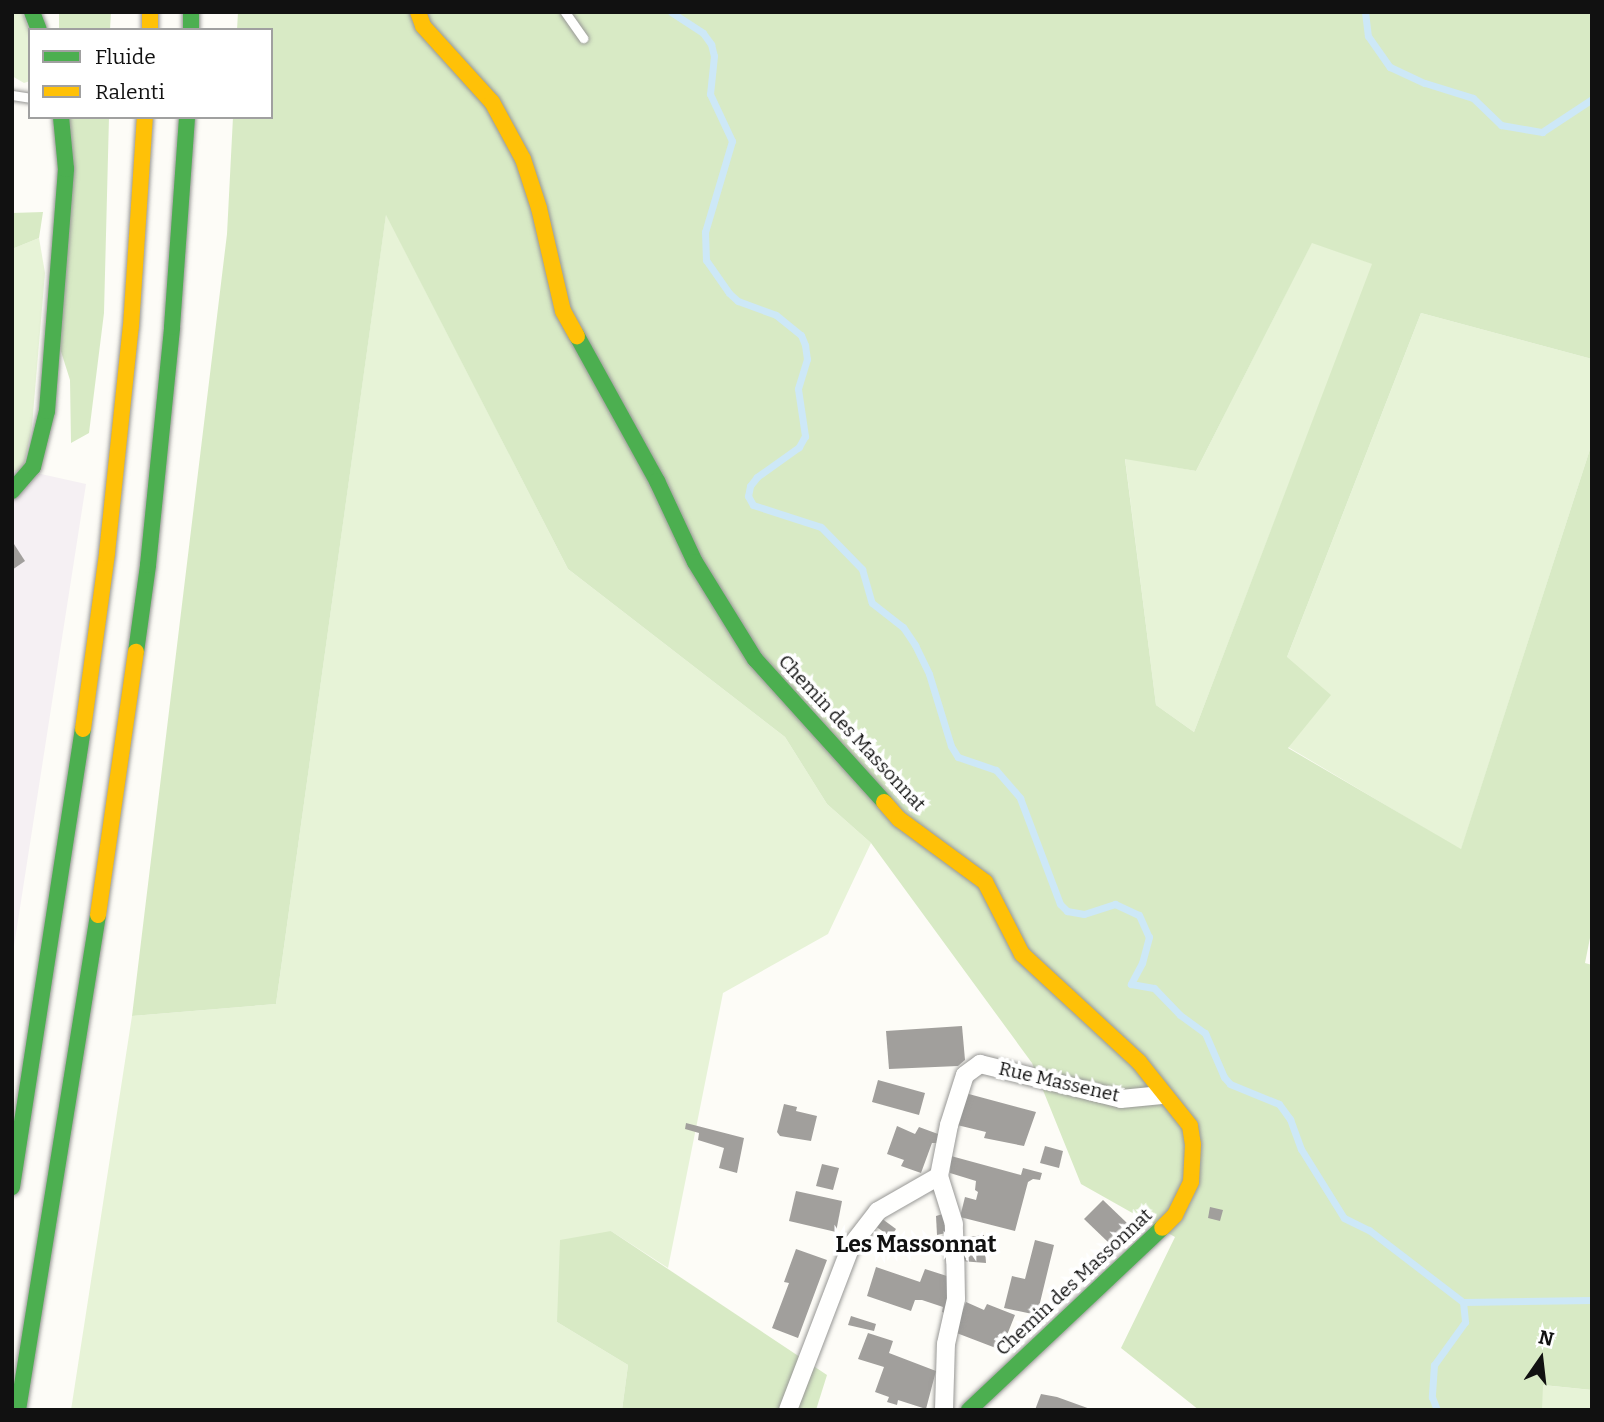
<!DOCTYPE html>
<style>
body{margin:0}
#map{position:relative;width:1604px;height:1422px;overflow:hidden;background:#fdfcf7;font-family:Bitter,serif}
div>[style]{position:absolute}
.industrial>*{inset:0;background:#f5f0f3}
.green>*{inset:0;background:#e7f3d7}
.forest>*{inset:0;background:#d8eac5}
.stream>*{height:7px;margin:-3.5px;padding:0 3.5px;transform-origin:3.5px;border-radius:3.5px;background:#cde8f7}
.building>*{inset:0;background:#a19f9c}
.roads{filter:drop-shadow(0 0 2px #979795) drop-shadow(0 0 2px #979795)}
.lane>*{height:9px;margin:-4.5px;padding:0 4.5px;transform-origin:4.5px;border-radius:4.5px;background:#fffffe}
.street>*{height:18px;margin:-9px;padding:0 9px;transform-origin:9px;border-radius:9px;background:#fffffe}
.fast>*{height:16px;margin:-8px;padding:0 8px;transform-origin:8px;border-radius:8px;background:#4caf50}
.slow>*{height:16px;margin:-8px;padding:0 8px;transform-origin:8px;border-radius:8px;background:#ffc107}
span{translate:-50% -50%;white-space:nowrap;text-align:center;line-height:1.15;-webkit-text-stroke:7px #fff;paint-order:stroke}
.street-label{font-size:19px;color:#111}
.quarter-label{font-size:23px;color:#111;font-weight:700}
.frame{position:absolute;inset:0;border:14px solid #111;pointer-events:none}
.legend{position:absolute;left:28px;top:28px;width:245px;height:91px;box-sizing:border-box;background:#fff;border:2px solid #a0a0a0;margin:0;padding:9px 12px;list-style:none;font-size:21px;color:#111}
.legend li{display:flex;align-items:center;gap:14px;height:35px}
.legend b{width:35px;border:2px solid #a0a0a0}
.north{position:absolute;left:1506px;top:1324px;width:70px;height:70px;-webkit-text-stroke:5px #fff;paint-order:stroke;rotate:14deg;font-size:19px;font-weight:700;line-height:28px;text-align:center;color:#111}
.north::after{content:'';display:block;margin:auto;width:24px;height:32px;background:#111;clip-path:polygon(50% 0,100% 100%,50% 72%,0 100%)}
</style>
<div id="map">
<div class="industrial">
<div style="clip-path:polygon(23px 470px,86px 484px,12px 959px,12px 472px)"></div>
</div>
<div class="green">
<div style="clip-path:polygon(12px 12px,22px 12px,30px 32px,30px 81px,24px 83px,12px 76px)"></div>
<div style="clip-path:polygon(386px 214px,568px 569px,785px 737px,827px 804px,871px 843px,828px 934px,723px 993px,668px 1268px,611px 1231px,557px 1322px,628px 1365px,622px 1410px,71px 1410px,132px 1016px,276px 1004px)"></div>
<div style="clip-path:polygon(39px 238px,45px 273px,32px 426px,23px 470px,12px 472px,12px 249px)"></div>
<div style="clip-path:polygon(1312px 242px,1373px 264px,1194px 732px,1156px 705px,1125px 458px,1196px 471px)"></div>
<div style="clip-path:polygon(1421px 313px,1592px 359px,1592px 443px,1461px 850px,1288px 747px,1287px 657px)"></div>
<div style="clip-path:polygon(1542px 1385px,1592px 1390px,1592px 1410px,1542px 1410px)"></div>
</div>
<div class="forest">
<div style="clip-path:polygon(59px 12px,111px 12px,110px 30px,59px 30px)"></div>
<div style="clip-path:polygon(evenodd,238px 12px,1592px 12px,1592px 359px,1421px 313px,1287px 657px,1331px 695px,1288px 748px,1461px 849px,1592px 443px,1592px 928px,1585px 963px,1592px 965px,1592px 1390px,1543px 1385px,1542px 1410px,1199px 1410px,1121px 1348px,1175px 1237px,1081px 1184px,1032px 1063px,871px 843px,827px 804px,785px 737px,568px 569px,386px 215px,276px 1004px,132px 1016px,227px 234px,233px 117px,271px 117px,271px 30px,237px 30px,238px 12px,1312px 243px,1372px 264px,1194px 732px,1156px 705px,1125px 459px,1196px 471px,1312px 243px)"></div>
<div style="clip-path:polygon(57px 117px,109px 117px,104px 313px,89px 433px,71px 443px,70px 380px,58px 342px)"></div>
<div style="clip-path:polygon(43px 212px,39px 238px,12px 249px,12px 213px)"></div>
<div style="clip-path:polygon(611px 1231px,827px 1375px,816px 1410px,622px 1410px,628px 1365px,557px 1322px,560px 1240px)"></div>
</div>
<div class="stream">
<div style="left:671px;top:12px;width:38px;rotate:33deg"></div>
<div style="left:703px;top:33px;width:14px;rotate:54deg"></div>
<div style="left:711px;top:44px;width:12px;rotate:76deg"></div>
<div style="left:714px;top:56px;width:38px;rotate:96deg"></div>
<div style="left:710px;top:94px;width:52px;rotate:64.9deg"></div>
<div style="left:732px;top:141px;width:95px;rotate:106.5deg"></div>
<div style="left:705px;top:232px;width:28px;rotate:88deg"></div>
<div style="left:706px;top:260px;width:40px;rotate:55.1deg"></div>
<div style="left:729px;top:293px;width:12px;rotate:42deg"></div>
<div style="left:738px;top:301px;width:40px;rotate:20.2deg"></div>
<div style="left:776px;top:315px;width:32px;rotate:39deg"></div>
<div style="left:801px;top:335px;width:11px;rotate:68deg"></div>
<div style="left:805px;top:345px;width:14px;rotate:82deg"></div>
<div style="left:807px;top:359px;width:31px;rotate:107deg"></div>
<div style="left:798px;top:389px;width:48px;rotate:81.5deg"></div>
<div style="left:805px;top:436px;width:13px;rotate:119deg"></div>
<div style="left:799px;top:447px;width:52px;rotate:144.5deg"></div>
<div style="left:757px;top:477px;width:11px;rotate:128deg"></div>
<div style="left:750px;top:486px;width:10px;rotate:101deg"></div>
<div style="left:748px;top:496px;width:10px;rotate:61deg"></div>
<div style="left:753px;top:505px;width:71px;rotate:17.9deg"></div>
<div style="left:821px;top:527px;width:59px;rotate:45.7deg"></div>
<div style="left:862px;top:569px;width:35px;rotate:74deg"></div>
<div style="left:872px;top:603px;width:39px;rotate:38deg"></div>
<div style="left:903px;top:627px;width:22px;rotate:56deg"></div>
<div style="left:915px;top:645px;width:32px;rotate:64deg"></div>
<div style="left:929px;top:674px;width:75px;rotate:73deg"></div>
<div style="left:951px;top:746px;width:13px;rotate:58deg"></div>
<div style="left:958px;top:757px;width:40px;rotate:18.9deg"></div>
<div style="left:996px;top:770px;width:37px;rotate:49deg"></div>
<div style="left:1020px;top:798px;width:113px;rotate:69.3deg"></div>
<div style="left:1060px;top:904px;width:10px;rotate:45deg"></div>
<div style="left:1067px;top:911px;width:17px;rotate:10deg"></div>
<div style="left:1084px;top:914px;width:33px;rotate:-18deg"></div>
<div style="left:1115px;top:904px;width:26px;rotate:25deg"></div>
<div style="left:1139px;top:915px;width:24px;rotate:66deg"></div>
<div style="left:1149px;top:937px;width:27px;rotate:105deg"></div>
<div style="left:1142px;top:963px;width:24px;rotate:118deg"></div>
<div style="left:1131px;top:984px;width:23px;rotate:10deg"></div>
<div style="left:1154px;top:988px;width:37px;rotate:46deg"></div>
<div style="left:1180px;top:1015px;width:31px;rotate:36deg"></div>
<div style="left:1205px;top:1033px;width:48px;rotate:66.6deg"></div>
<div style="left:1224px;top:1077px;width:9px;rotate:49deg"></div>
<div style="left:1230px;top:1084px;width:53px;rotate:22.2deg"></div>
<div style="left:1279px;top:1104px;width:19px;rotate:54deg"></div>
<div style="left:1290px;top:1119px;width:32px;rotate:70deg"></div>
<div style="left:1301px;top:1149px;width:81px;rotate:58.1deg"></div>
<div style="left:1344px;top:1218px;width:28px;rotate:26deg"></div>
<div style="left:1369px;top:1230px;width:118px;rotate:37.5deg"></div>
<div style="left:1463px;top:1302px;width:20px;rotate:84deg"></div>
<div style="left:1465px;top:1322px;width:53px;rotate:125.8deg"></div>
<div style="left:1434px;top:1365px;width:32px;rotate:94deg"></div>
<div style="left:1432px;top:1397px;width:14px;rotate:69deg"></div>
<div style="left:1365px;top:12px;width:24px;rotate:83deg"></div>
<div style="left:1368px;top:36px;width:38px;rotate:55deg"></div>
<div style="left:1390px;top:67px;width:38px;rotate:25deg"></div>
<div style="left:1425px;top:83px;width:50px;rotate:17.4deg"></div>
<div style="left:1473px;top:98px;width:39px;rotate:44deg"></div>
<div style="left:1501px;top:125px;width:42px;rotate:9.7deg"></div>
<div style="left:1542px;top:132px;width:60px;rotate:-33.4deg"></div>
<div style="left:1463px;top:1302px;width:129px;rotate:-0.9deg"></div>
</div>
<div class="building">
<div style="clip-path:polygon(12px 541px,25px 561px,12px 570px)"></div>
<div style="clip-path:polygon(962px 1026px,965px 1060px,958px 1066px,889px 1069px,886px 1031px)"></div>
<div style="clip-path:polygon(878px 1080px,925px 1093px,919px 1115px,872px 1102px)"></div>
<div style="clip-path:polygon(965px 1093px,1036px 1112px,1024px 1146px,984px 1138px,986px 1132px,957px 1125px)"></div>
<div style="clip-path:polygon(784px 1104px,797px 1107px,796px 1111px,817px 1116px,811px 1141px,780px 1136px,777px 1132px)"></div>
<div style="clip-path:polygon(686px 1123px,744px 1138px,737px 1173px,719px 1168px,724px 1148px,698px 1140px,699px 1133px,685px 1129px)"></div>
<div style="clip-path:polygon(897px 1126px,915px 1134px,919px 1127px,938px 1134px,937px 1143px,932px 1143px,921px 1173px,901px 1166px,904px 1160px,887px 1154px)"></div>
<div style="clip-path:polygon(1045px 1146px,1063px 1151px,1059px 1168px,1040px 1163px)"></div>
<div style="clip-path:polygon(951px 1156px,1021px 1175px,1023px 1168px,1042px 1173px,1040px 1180px,1033px 1179px,1028px 1182px,1015px 1231px,960px 1217px,965px 1197px,976px 1200px,978px 1192px,975px 1190px,976px 1181px,950px 1173px)"></div>
<div style="clip-path:polygon(822px 1164px,839px 1168px,833px 1190px,816px 1186px)"></div>
<div style="clip-path:polygon(796px 1191px,842px 1201px,836px 1232px,789px 1221px)"></div>
<div style="clip-path:polygon(1103px 1200px,1127px 1223px,1109px 1243px,1084px 1219px)"></div>
<div style="clip-path:polygon(1210px 1207px,1223px 1210px,1220px 1221px,1208px 1218px)"></div>
<div style="clip-path:polygon(946px 1213px,946px 1233px,937px 1235px,936px 1216px)"></div>
<div style="clip-path:polygon(881px 1218px,896px 1229px,891px 1237px,875px 1226px)"></div>
<div style="clip-path:polygon(984px 1235px,986px 1263px,961px 1261px,961px 1238px)"></div>
<div style="clip-path:polygon(1035px 1240px,1054px 1245px,1037px 1315px,1004px 1308px,1012px 1276px,1025px 1279px)"></div>
<div style="clip-path:polygon(796px 1249px,827px 1260px,798px 1338px,772px 1328px,789px 1283px,784px 1282px)"></div>
<div style="clip-path:polygon(876px 1267px,920px 1282px,925px 1269px,950px 1277px,947px 1314px,942px 1312px,943px 1307px,922px 1300px,915px 1300px,911px 1311px,867px 1296px)"></div>
<div style="clip-path:polygon(966px 1302px,984px 1310px,987px 1304px,1015px 1315px,1001px 1350px,954px 1332px)"></div>
<div style="clip-path:polygon(851px 1316px,876px 1324px,874px 1331px,848px 1325px)"></div>
<div style="clip-path:polygon(868px 1333px,893px 1341px,889px 1353px,936px 1371px,926px 1409px,898px 1400px,897px 1405px,887px 1402px,889px 1397px,875px 1392px,884px 1367px,858px 1359px)"></div>
<div style="clip-path:polygon(1041px 1394px,1057px 1397px,1093px 1410px,1035px 1410px)"></div>
</div>
<div class="roads">
<div class="lane">
<div style="left:565px;top:12px;width:32px;rotate:55deg"></div>
<div style="left:12px;top:95px;width:18px;rotate:9deg"></div>
</div>
<div class="street">
<div style="left:788px;top:1410px;width:176px;rotate:-69deg"></div>
<div style="left:851px;top:1246px;width:44px;rotate:-52.4deg"></div>
<div style="left:878px;top:1211px;width:70px;rotate:-29.8deg"></div>
<div style="left:944px;top:1410px;width:66px;rotate:-88.3deg"></div>
<div style="left:946px;top:1344px;width:46px;rotate:-77.5deg"></div>
<div style="left:956px;top:1299px;width:39px;rotate:-91deg"></div>
<div style="left:955px;top:1260px;width:36px;rotate:-92deg"></div>
<div style="left:954px;top:1224px;width:50px;rotate:-107.4deg"></div>
<div style="left:939px;top:1176px;width:52px;rotate:-78.9deg"></div>
<div style="left:949px;top:1125px;width:52px;rotate:-72.3deg"></div>
<div style="left:965px;top:1075px;width:19px;rotate:-36deg"></div>
<div style="left:980px;top:1064px;width:145px;rotate:13.9deg"></div>
<div style="left:1121px;top:1099px;width:41px;rotate:-5.6deg"></div>
</div>
<div class="fast">
<div style="left:32px;top:12px;width:19px;rotate:69deg"></div>
<div style="left:191px;top:12px;width:18px;rotate:90deg"></div>
<div style="left:577px;top:336px;width:166px;rotate:61.1deg"></div>
<div style="left:657px;top:481px;width:89px;rotate:64.9deg"></div>
<div style="left:695px;top:562px;width:114px;rotate:58.3deg"></div>
<div style="left:755px;top:659px;width:193px;rotate:47.9deg"></div>
<div style="left:12px;top:491px;width:32px;rotate:-49deg"></div>
<div style="left:33px;top:467px;width:58px;rotate:-76deg"></div>
<div style="left:47px;top:411px;width:243px;rotate:-85.5deg"></div>
<div style="left:66px;top:169px;width:52px;rotate:-95.5deg"></div>
<div style="left:136px;top:652px;width:88px;rotate:-82.1deg"></div>
<div style="left:148px;top:565px;width:239px;rotate:-84.2deg"></div>
<div style="left:172px;top:327px;width:211px;rotate:-85.9deg"></div>
<div style="left:12px;top:1187px;width:463px;rotate:-81.2deg"></div>
<div style="left:18px;top:1410px;width:501px;rotate:-80.82deg"></div>
<div style="left:969px;top:1410px;width:265px;rotate:-43.3deg"></div>
</div>
<div class="slow">
<div style="left:150px;top:12px;width:18px;rotate:90deg"></div>
<div style="left:418px;top:12px;width:15px;rotate:70deg"></div>
<div style="left:423px;top:26px;width:103px;rotate:47.8deg"></div>
<div style="left:492px;top:102px;width:65px;rotate:61.5deg"></div>
<div style="left:523px;top:159px;width:52px;rotate:71.9deg"></div>
<div style="left:539px;top:208px;width:106px;rotate:76.9deg"></div>
<div style="left:563px;top:311px;width:29px;rotate:61deg"></div>
<div style="left:83px;top:729px;width:178px;rotate:-82.2deg"></div>
<div style="left:107px;top:553px;width:228px;rotate:-84deg"></div>
<div style="left:131px;top:326px;width:209px;rotate:-86.2deg"></div>
<div style="left:884px;top:802px;width:23px;rotate:49deg"></div>
<div style="left:899px;top:819px;width:107px;rotate:36.2deg"></div>
<div style="left:985px;top:882px;width:81px;rotate:62.8deg"></div>
<div style="left:1022px;top:954px;width:159px;rotate:42.7deg"></div>
<div style="left:1139px;top:1062px;width:82px;rotate:51.4deg"></div>
<div style="left:1190px;top:1126px;width:18px;rotate:81deg"></div>
<div style="left:1193px;top:1144px;width:38px;rotate:93deg"></div>
<div style="left:1191px;top:1182px;width:37px;rotate:116deg"></div>
<div style="left:1175px;top:1215px;width:18px;rotate:135deg"></div>
<div style="left:98px;top:915px;width:266px;rotate:-81.8deg"></div>
</div>
</div>
<div class="street-label">
<span style="left:852px;top:733px;rotate:47deg">Chemin des Massonnat</span>
<span style="left:1059px;top:1082px;rotate:13deg">Rue Massenet</span>
<span style="left:1074px;top:1282px;rotate:-43deg">Chemin des Massonnat</span>
</div>
<div class="quarter-label">
<span style="left:916px;top:1244px">Les Massonnat</span>
</div>
<div class="frame"></div>
<ul class="legend">
<li><b style="height:9px;background:#4caf50"></b>Fluide</li>
<li><b style="height:9px;background:#ffc107"></b>Ralenti</li>
</ul>
<div class="north">N</div>
</div>
